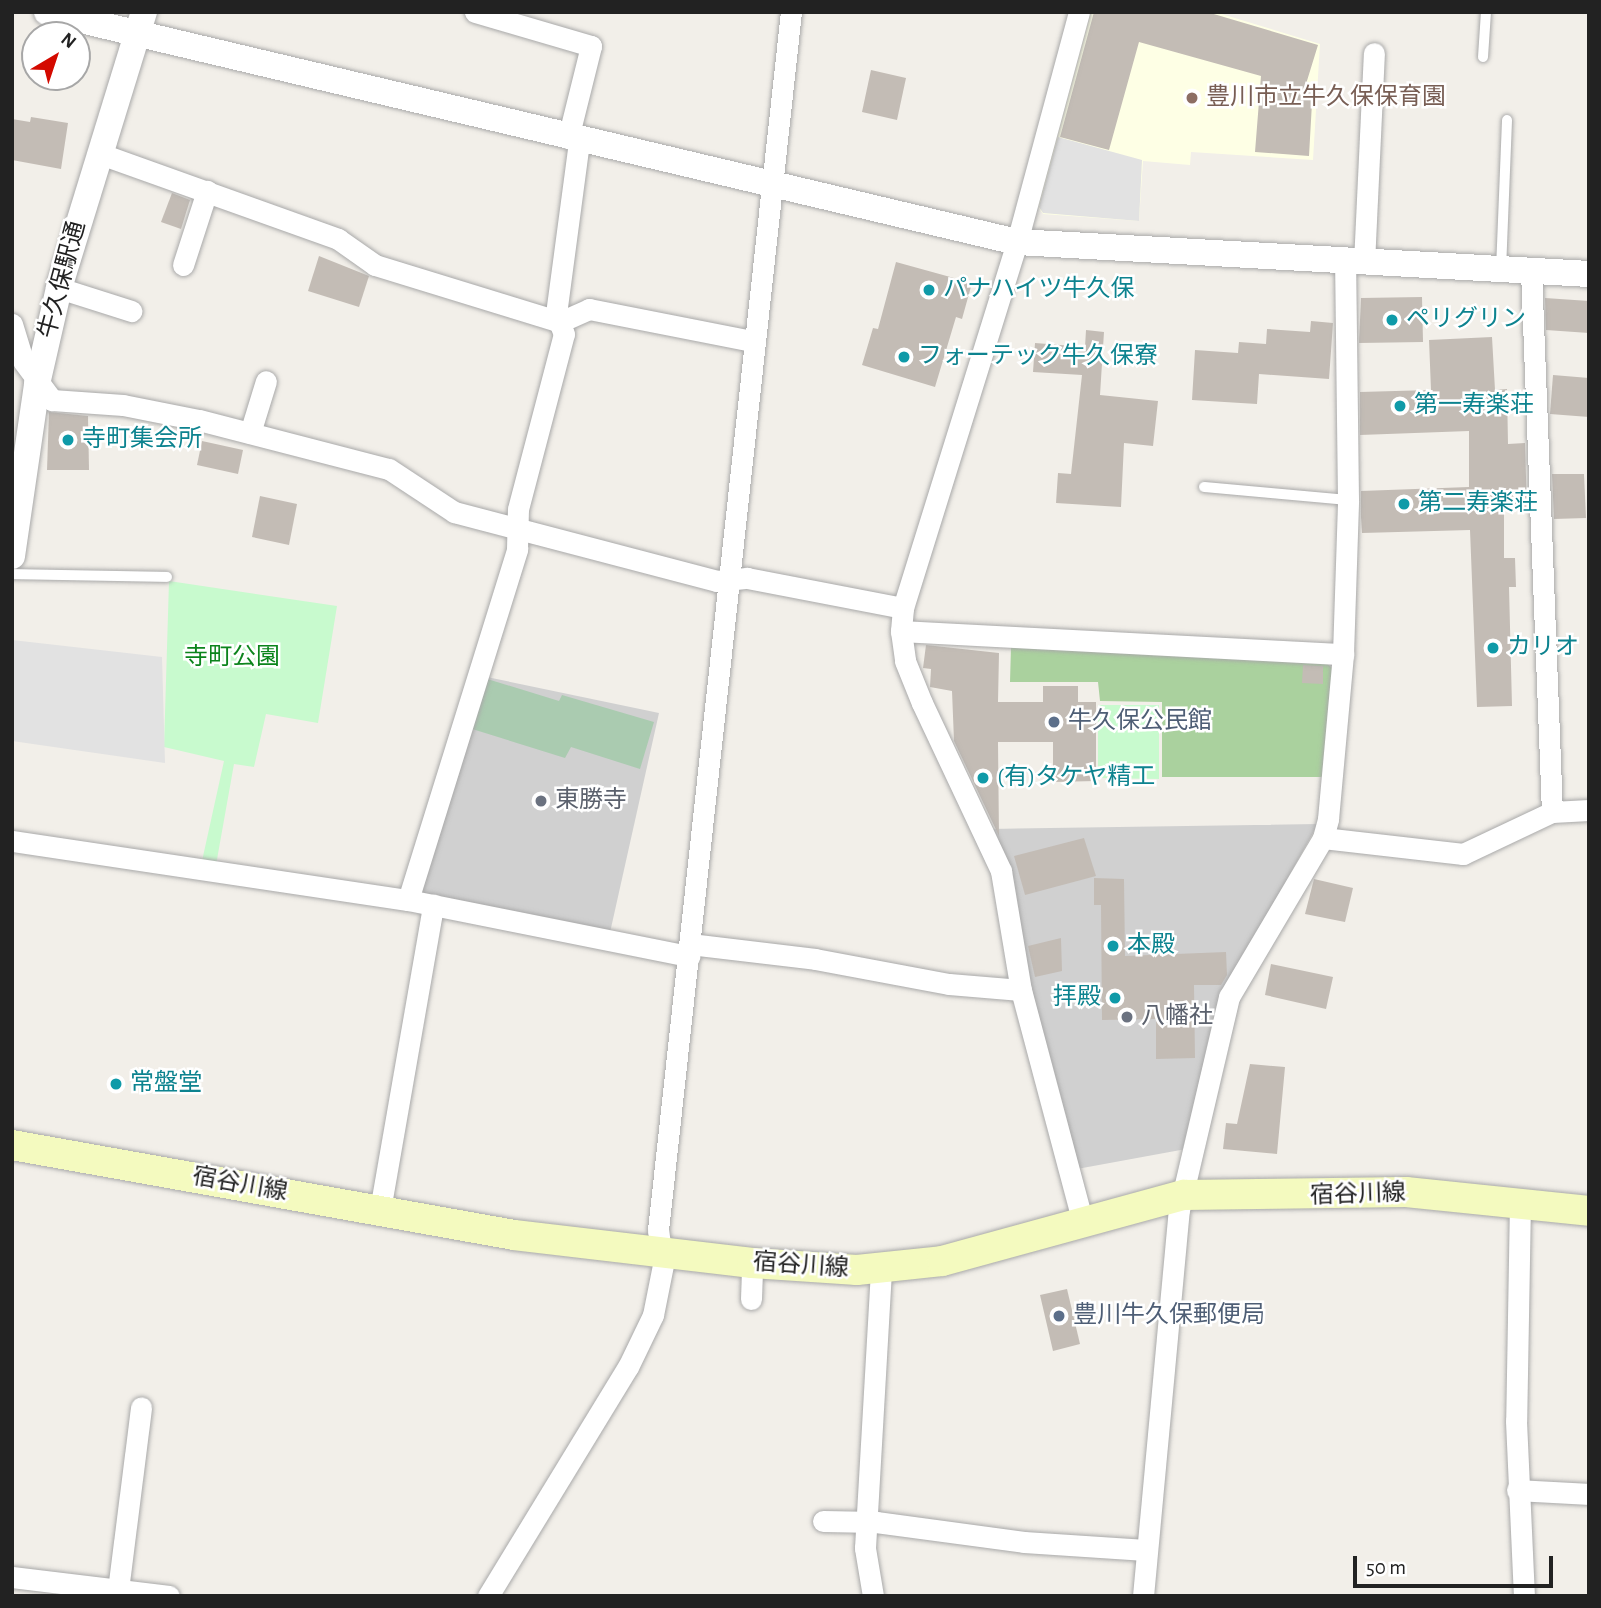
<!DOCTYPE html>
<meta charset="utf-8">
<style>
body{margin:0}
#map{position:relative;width:1601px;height:1608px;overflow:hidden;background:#f2efe9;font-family:"Alegreya Sans","Noto Sans JP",sans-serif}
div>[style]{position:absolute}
.education>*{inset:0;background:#feffe5}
.religious>*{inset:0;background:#d0d0d0}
.forest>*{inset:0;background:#aad19e}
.cemetery>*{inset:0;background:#aacbb0}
.park>*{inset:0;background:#c8face}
.parking>*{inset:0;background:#e2e2e2}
.building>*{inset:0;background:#c3bcb5}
.roads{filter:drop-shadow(0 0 2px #a9a9a9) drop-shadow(0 0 2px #a9a9a9)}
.service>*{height:10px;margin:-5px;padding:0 5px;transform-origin:5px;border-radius:5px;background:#fff}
.minor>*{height:21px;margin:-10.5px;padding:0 10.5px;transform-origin:10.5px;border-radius:10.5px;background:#fff}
.tertiary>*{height:26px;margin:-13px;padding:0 13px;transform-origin:13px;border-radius:13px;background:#fff}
.secondary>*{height:30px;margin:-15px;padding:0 15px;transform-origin:15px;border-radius:15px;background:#f4fabf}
.dots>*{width:19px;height:19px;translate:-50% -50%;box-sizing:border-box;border:4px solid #fff;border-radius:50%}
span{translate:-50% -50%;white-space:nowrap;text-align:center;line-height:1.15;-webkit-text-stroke:5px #fff;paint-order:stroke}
.education-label{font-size:24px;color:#785e54}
.left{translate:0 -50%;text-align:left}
.street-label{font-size:24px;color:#222}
.culture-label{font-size:24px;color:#0d838f}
.right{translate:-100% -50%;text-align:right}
.park-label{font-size:24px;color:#0c841c}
.service-label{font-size:24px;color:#4e5e75}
.worship-label{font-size:24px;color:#5b616d}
.frame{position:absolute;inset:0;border:14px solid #222;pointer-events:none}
.north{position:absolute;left:21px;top:21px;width:70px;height:70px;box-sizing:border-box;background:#fff;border:2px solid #a7a7a7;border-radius:50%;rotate:39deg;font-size:19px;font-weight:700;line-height:28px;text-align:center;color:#222}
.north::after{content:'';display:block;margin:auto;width:24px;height:32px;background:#d40a00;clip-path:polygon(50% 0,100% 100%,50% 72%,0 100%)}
.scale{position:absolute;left:1353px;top:1556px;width:200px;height:32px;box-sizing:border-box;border:4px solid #222;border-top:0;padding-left:9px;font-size:21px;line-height:24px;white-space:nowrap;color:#222;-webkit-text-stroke:5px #fff;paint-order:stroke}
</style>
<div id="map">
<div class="education">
<div style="clip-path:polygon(1091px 12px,1215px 12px,1320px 44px,1313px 160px,1191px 152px,1190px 165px,1143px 161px,1139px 221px,1043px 214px,1038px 207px)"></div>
</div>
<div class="religious">
<div style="clip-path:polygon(482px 676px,659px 713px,609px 937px,423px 895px,415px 889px)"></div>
<div style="clip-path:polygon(1318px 824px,1257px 933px,1186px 1149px,1077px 1169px,990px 829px)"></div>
</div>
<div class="forest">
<div style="clip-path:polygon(1011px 647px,1321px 659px,1335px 670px,1325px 777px,1162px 777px,1162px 702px,1100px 701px,1098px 682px,1010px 682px)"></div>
</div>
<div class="cemetery">
<div style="clip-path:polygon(484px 678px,559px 701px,562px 695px,654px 722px,640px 769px,571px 747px,565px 758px,469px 728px)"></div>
</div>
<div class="park">
<div style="clip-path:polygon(169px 581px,337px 606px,318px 723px,266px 714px,254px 767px,234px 764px,216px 865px,202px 861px,224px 761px,164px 747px)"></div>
<div style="clip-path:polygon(1098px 705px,1159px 705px,1159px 779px,1098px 778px)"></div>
</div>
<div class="parking">
<div style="clip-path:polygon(1058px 137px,1142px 160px,1139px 221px,1043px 213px,1039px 207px)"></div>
<div style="clip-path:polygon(12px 640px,162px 657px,165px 763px,12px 741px)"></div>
</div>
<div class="building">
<div style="clip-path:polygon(1094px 12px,1207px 12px,1318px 45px,1306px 84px,1313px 85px,1309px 156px,1255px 152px,1261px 76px,1139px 42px,1109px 150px,1060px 137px)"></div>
<div style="clip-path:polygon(871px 70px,906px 78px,897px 120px,862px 112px)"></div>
<div style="clip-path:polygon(31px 117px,68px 123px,61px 169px,12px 160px,12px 119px,30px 122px)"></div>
<div style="clip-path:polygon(172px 193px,190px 200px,181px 229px,161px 222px)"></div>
<div style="clip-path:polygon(319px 256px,369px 276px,359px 307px,308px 291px)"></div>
<div style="clip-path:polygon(896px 262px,972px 283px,962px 319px,956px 317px,935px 387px,862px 365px,873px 328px,878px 329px)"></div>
<div style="clip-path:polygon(1422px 297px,1423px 342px,1359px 343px,1361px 298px)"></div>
<div style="clip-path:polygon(1545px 298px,1589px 301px,1589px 333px,1546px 330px)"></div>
<div style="clip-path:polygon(1311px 321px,1333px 323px,1329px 379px,1259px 374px,1257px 404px,1192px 400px,1195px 350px,1238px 353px,1239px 342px,1266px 344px,1267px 329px,1310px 332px)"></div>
<div style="clip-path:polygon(1086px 330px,1104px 332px,1100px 395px,1158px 401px,1153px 446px,1124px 443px,1121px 507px,1056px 503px,1058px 473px,1071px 474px,1082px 375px,1033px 372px,1035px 343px,1085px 347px)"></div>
<div style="clip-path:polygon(1492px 337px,1495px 390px,1507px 389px,1508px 444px,1525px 443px,1527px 511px,1504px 511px,1504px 558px,1515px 558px,1516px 587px,1509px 587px,1512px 706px,1477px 707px,1470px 530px,1362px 533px,1361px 517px,1361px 491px,1469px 487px,1469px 431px,1360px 435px,1360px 392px,1431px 390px,1429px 340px)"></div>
<div style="clip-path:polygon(1553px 375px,1589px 378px,1589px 417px,1550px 414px)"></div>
<div style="clip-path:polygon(49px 412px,88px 416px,89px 470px,47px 470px)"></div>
<div style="clip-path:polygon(202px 441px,243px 450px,238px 474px,197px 465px)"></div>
<div style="clip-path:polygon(1552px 474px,1584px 474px,1586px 518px,1554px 519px)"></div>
<div style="clip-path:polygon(260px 496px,297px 504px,289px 545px,252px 537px)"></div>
<div style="clip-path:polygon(926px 645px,999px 653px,998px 702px,1043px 702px,1043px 686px,1078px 686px,1078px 702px,1096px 702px,1096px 781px,1053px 782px,1053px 742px,998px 742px,999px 836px,954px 741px,952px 691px,930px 687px,931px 669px,923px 668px)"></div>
<div style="clip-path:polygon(1303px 665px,1323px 666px,1323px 684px,1302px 683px)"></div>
<div style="clip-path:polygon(1084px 838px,1096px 876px,1025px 895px,1014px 856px)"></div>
<div style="clip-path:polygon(1094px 878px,1124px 879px,1125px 956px,1226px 952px,1227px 975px,1221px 985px,1194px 985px,1195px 1058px,1156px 1059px,1156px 1019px,1102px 1020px,1101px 905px,1094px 905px)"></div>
<div style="clip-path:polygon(1314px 879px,1353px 888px,1345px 922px,1305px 914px)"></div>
<div style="clip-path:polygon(1061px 938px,1062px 971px,1035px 977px,1028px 946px)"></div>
<div style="clip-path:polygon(1271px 964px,1333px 977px,1326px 1009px,1265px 995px)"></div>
<div style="clip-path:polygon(1250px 1064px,1285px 1067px,1277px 1154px,1223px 1149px,1226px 1123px,1237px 1124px)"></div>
<div style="clip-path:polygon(1067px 1289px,1080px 1344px,1053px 1351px,1040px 1295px)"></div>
</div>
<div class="roads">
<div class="service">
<div style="left:1483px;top:57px;width:45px;rotate:-86.2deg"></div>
<div style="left:1501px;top:270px;width:150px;rotate:-87.7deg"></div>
<div style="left:1204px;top:487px;width:145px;rotate:5.2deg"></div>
<div style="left:12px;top:574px;width:155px;rotate:1.1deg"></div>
</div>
<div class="minor">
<div style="left:475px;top:12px;width:121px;rotate:16.3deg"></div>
<div style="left:591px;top:46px;width:95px;rotate:104deg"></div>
<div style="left:1079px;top:12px;width:238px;rotate:105.1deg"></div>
<div style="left:1017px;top:242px;width:383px;rotate:107.3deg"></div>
<div style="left:903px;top:608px;width:23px;rotate:95deg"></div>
<div style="left:901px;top:631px;width:30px;rotate:82deg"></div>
<div style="left:905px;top:661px;width:45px;rotate:68deg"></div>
<div style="left:922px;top:703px;width:186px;rotate:64.8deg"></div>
<div style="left:1001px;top:871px;width:121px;rotate:80.5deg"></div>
<div style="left:1021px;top:990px;width:241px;rotate:75.1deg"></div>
<div style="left:98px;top:153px;width:255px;rotate:19.7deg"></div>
<div style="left:338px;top:239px;width:45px;rotate:35.1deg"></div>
<div style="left:375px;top:265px;width:194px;rotate:17.1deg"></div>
<div style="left:560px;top:322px;width:32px;rotate:-24deg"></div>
<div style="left:589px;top:309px;width:166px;rotate:11.1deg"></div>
<div style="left:1364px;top:263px;width:210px;rotate:-87.3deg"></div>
<div style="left:183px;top:265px;width:78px;rotate:-72deg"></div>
<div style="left:1531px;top:271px;width:541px;rotate:87.78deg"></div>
<div style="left:59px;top:288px;width:76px;rotate:17.7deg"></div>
<div style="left:12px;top:324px;width:39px;rotate:73deg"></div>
<div style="left:23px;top:361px;width:49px;rotate:53.4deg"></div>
<div style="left:52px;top:400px;width:71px;rotate:4deg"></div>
<div style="left:123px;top:405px;width:77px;rotate:11.2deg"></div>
<div style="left:199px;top:420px;width:196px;rotate:14.5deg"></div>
<div style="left:389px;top:469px;width:78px;rotate:33.5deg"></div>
<div style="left:454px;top:512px;width:272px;rotate:14.7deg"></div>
<div style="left:717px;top:581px;width:30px;rotate:-6deg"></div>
<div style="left:747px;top:578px;width:159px;rotate:10.9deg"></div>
<div style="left:250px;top:433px;width:54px;rotate:-72.9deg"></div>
<div style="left:901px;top:631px;width:443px;rotate:3deg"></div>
<div style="left:1323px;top:838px;width:141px;rotate:6.5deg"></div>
<div style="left:1463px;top:854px;width:98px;rotate:-25.3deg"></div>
<div style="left:1552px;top:812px;width:37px;rotate:-3deg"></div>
<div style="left:12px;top:841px;width:400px;rotate:8.5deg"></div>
<div style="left:408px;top:900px;width:287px;rotate:11.3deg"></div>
<div style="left:408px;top:900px;width:368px;rotate:-72.7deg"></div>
<div style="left:517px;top:549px;width:40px;rotate:-88.6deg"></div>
<div style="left:518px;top:509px;width:181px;rotate:-75.3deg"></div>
<div style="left:564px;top:334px;width:22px;rotate:-112deg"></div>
<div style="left:556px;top:314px;width:175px;rotate:-82.4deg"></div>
<div style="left:690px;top:944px;width:126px;rotate:6.8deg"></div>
<div style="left:815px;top:959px;width:136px;rotate:10.6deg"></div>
<div style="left:949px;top:984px;width:72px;rotate:4.8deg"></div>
<div style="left:1520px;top:1202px;width:219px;rotate:91deg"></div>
<div style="left:1516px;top:1421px;width:175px;rotate:87.4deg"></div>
<div style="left:380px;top:1210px;width:310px;rotate:-80.1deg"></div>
<div style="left:751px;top:1299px;width:36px;rotate:-88deg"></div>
<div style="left:1517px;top:1490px;width:72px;rotate:3.2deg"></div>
<div style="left:823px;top:1521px;width:53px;rotate:1.1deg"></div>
<div style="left:876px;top:1522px;width:149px;rotate:7.7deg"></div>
<div style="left:1024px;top:1542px;width:122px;rotate:3.8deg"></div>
<div style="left:12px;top:1577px;width:158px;rotate:6.9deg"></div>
<div style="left:118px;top:1590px;width:184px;rotate:-82.8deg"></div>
<div style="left:488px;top:1596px;width:268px;rotate:-58.6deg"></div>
<div style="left:628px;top:1367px;width:58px;rotate:-64.3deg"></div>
<div style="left:653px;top:1315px;width:51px;rotate:-78.7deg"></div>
<div style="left:663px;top:1265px;width:35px;rotate:-98deg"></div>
<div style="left:658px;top:1230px;width:1225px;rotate:-83.77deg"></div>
<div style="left:873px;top:1596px;width:49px;rotate:-99.5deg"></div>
<div style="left:865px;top:1548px;width:281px;rotate:-86.7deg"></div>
<div style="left:1143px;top:1596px;width:388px;rotate:-84.7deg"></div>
<div style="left:1179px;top:1210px;width:219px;rotate:-76.8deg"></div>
<div style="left:1229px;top:997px;width:185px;rotate:-59.4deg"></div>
<div style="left:1323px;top:838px;width:20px;rotate:-75deg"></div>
<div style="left:1328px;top:819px;width:166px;rotate:-84.8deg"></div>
<div style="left:1343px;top:654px;width:154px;rotate:-88.1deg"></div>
<div style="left:1348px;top:500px;width:238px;rotate:-90.7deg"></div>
</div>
<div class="tertiary">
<div style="left:47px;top:12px;width:997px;rotate:13.34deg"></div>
<div style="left:1017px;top:242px;width:573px;rotate:3.2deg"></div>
<div style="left:12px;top:556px;width:174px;rotate:-81.7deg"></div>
<div style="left:37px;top:384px;width:98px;rotate:-77.1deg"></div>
<div style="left:59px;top:288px;width:289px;rotate:-72.9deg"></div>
</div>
<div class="secondary">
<div style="left:12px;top:1145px;width:510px;rotate:10.16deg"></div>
<div style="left:514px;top:1235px;width:240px;rotate:6.7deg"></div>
<div style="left:752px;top:1263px;width:105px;rotate:3.8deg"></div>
<div style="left:857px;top:1270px;width:85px;rotate:-6deg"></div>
<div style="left:942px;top:1261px;width:251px;rotate:-15.3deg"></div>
<div style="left:1184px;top:1195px;width:222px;rotate:-0.8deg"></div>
<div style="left:1406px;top:1192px;width:184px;rotate:5.9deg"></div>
</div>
</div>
<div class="dots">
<div style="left:1192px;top:98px;background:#8d6e63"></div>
<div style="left:929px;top:290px;background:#0f9aa8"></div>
<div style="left:1392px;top:320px;background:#0f9aa8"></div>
<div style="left:904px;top:357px;background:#0f9aa8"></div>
<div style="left:1400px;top:406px;background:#0f9aa8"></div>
<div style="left:68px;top:440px;background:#0f9aa8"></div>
<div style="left:1404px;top:504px;background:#0f9aa8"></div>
<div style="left:1493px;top:648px;background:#0f9aa8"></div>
<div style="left:1054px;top:722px;background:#5c6f8a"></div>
<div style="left:983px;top:778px;background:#0f9aa8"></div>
<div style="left:541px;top:801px;background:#6b7280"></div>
<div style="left:1113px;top:946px;background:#0f9aa8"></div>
<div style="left:1115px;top:998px;background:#0f9aa8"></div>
<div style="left:1127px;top:1017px;background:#6b7280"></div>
<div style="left:116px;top:1084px;background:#0f9aa8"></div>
<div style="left:1059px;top:1316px;background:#5c6f8a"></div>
</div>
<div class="education-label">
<span class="left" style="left:1206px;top:98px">豊川市立牛久保保育園</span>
</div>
<div class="street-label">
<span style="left:63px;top:280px;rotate:-75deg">牛久保駅通</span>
<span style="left:240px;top:1185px;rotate:10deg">宿谷川線</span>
<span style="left:1358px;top:1195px;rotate:-2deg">宿谷川線</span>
<span style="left:801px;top:1266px;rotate:4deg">宿谷川線</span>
</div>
<div class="culture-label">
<span class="left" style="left:943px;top:290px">パナハイツ牛久保</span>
<span class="left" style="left:1406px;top:320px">ペリグリン</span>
<span class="left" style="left:918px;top:357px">フォーテック牛久保寮</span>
<span class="left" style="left:1414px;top:406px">第一寿楽荘</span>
<span class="left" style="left:82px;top:440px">寺町集会所</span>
<span class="left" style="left:1418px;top:504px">第二寿楽荘</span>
<span class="left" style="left:1507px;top:648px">カリオ</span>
<span class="left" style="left:997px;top:778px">(有)タケヤ精工</span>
<span class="left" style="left:1127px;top:946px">本殿</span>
<span class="right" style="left:1101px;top:998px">拝殿</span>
<span class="left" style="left:130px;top:1084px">常盤堂</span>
</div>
<div class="park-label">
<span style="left:232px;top:658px">寺町公園</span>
</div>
<div class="service-label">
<span class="left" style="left:1068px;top:722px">牛久保公民館</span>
<span class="left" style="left:1073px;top:1316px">豊川牛久保郵便局</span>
</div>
<div class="worship-label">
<span class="left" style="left:555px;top:801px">東勝寺</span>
<span class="left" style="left:1141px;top:1017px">八幡社</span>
</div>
<div class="frame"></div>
<div class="north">N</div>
<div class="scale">50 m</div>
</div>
